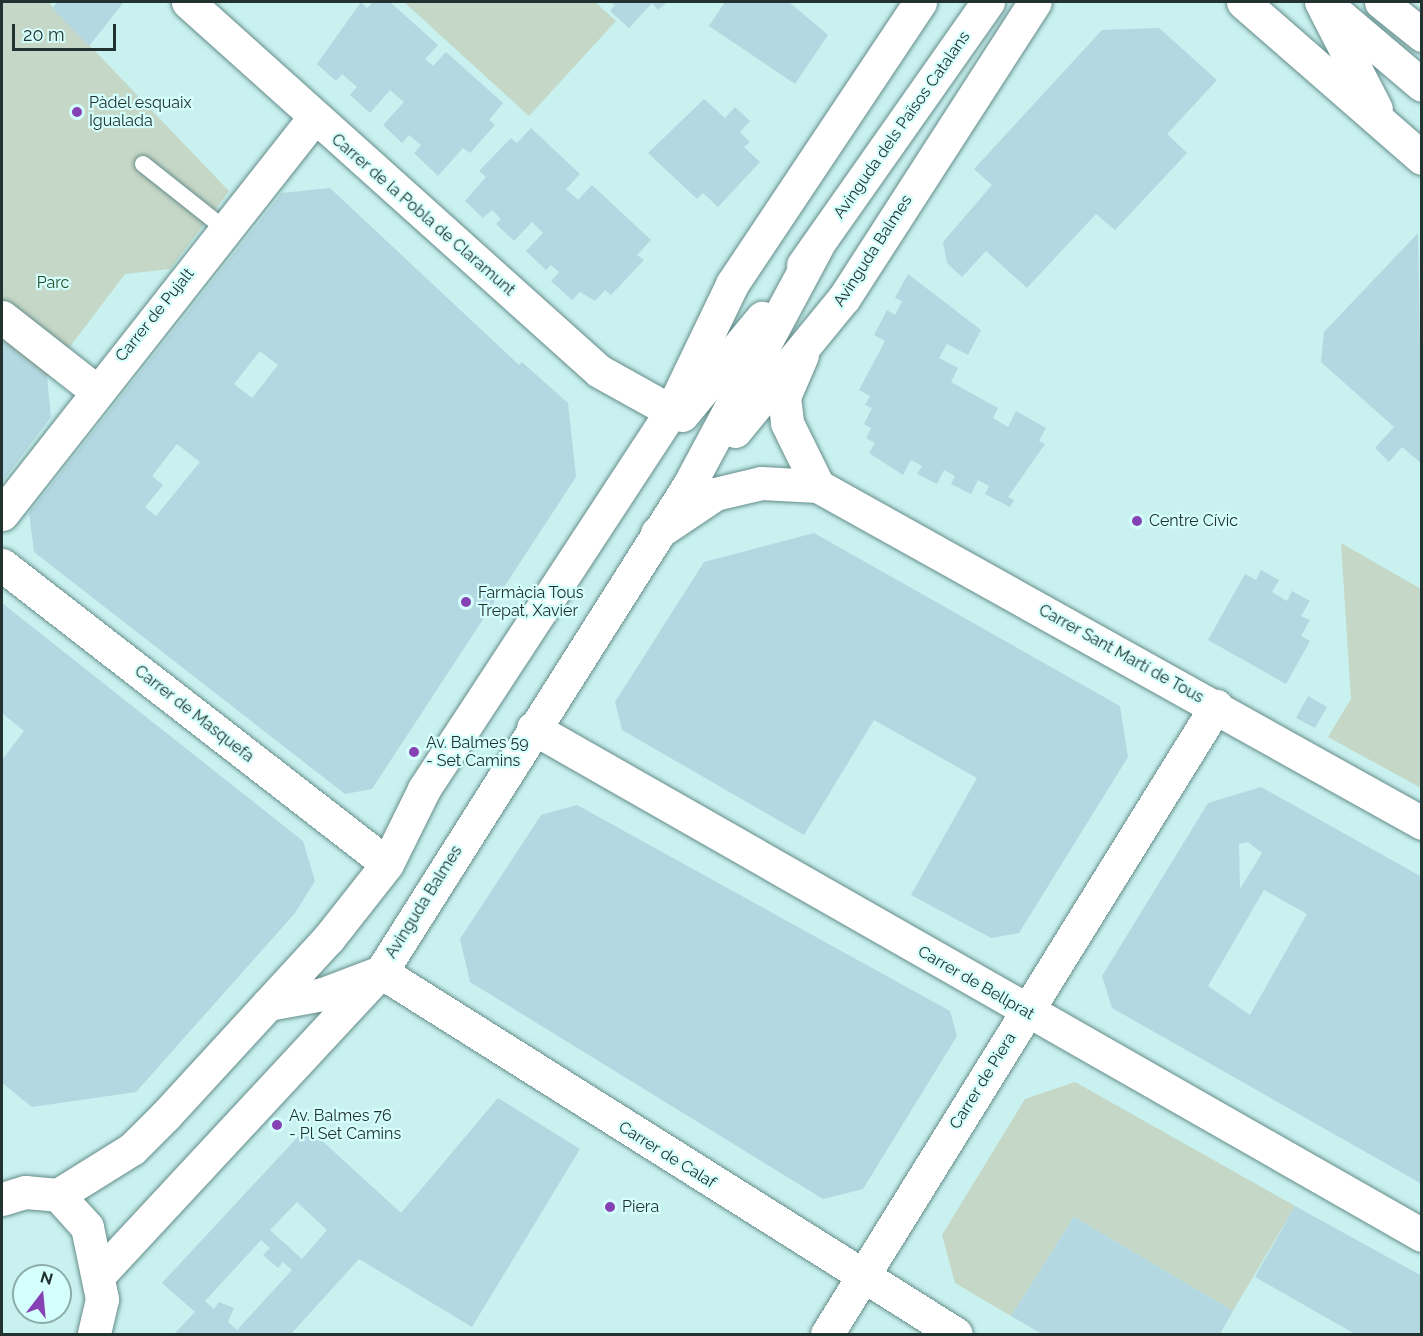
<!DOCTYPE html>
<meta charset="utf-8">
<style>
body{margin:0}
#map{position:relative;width:1423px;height:1336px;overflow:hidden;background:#c8f1ef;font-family:Raleway,sans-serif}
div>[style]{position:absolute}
.green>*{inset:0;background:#c5d7c6}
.building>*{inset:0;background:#b3d8e2}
.roads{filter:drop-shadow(0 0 2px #658c8a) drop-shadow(0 0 2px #658c8a)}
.lane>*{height:16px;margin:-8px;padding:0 8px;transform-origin:8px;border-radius:8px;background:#fff}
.street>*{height:33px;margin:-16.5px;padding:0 16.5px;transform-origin:16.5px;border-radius:16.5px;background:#fff}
.secondary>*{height:33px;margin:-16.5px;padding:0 16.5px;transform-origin:16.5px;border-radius:16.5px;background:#fff}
.dots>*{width:16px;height:16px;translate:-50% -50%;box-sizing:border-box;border:3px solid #d5fffc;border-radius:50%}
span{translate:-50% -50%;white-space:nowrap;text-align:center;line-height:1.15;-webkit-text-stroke:4.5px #d5fffc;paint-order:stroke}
.poi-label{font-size:16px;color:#223231}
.left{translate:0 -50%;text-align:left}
.street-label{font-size:16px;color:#223231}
.park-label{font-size:16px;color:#264c2a}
.frame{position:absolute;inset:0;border:3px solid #223231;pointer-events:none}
.north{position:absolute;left:12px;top:1264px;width:60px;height:60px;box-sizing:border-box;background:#d5fffc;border:2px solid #8dadab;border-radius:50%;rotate:16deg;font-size:16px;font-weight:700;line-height:24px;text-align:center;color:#223231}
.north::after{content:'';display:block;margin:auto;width:21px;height:27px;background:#8641b5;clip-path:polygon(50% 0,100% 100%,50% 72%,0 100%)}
.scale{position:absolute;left:12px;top:24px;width:104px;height:27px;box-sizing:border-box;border:3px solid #223231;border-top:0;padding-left:8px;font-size:18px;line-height:21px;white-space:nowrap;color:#223231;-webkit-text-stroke:4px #d5fffc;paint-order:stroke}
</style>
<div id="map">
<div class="green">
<div style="clip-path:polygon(2px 2px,48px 2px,229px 191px,170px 269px,125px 274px,47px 377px,2px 341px)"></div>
<div style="clip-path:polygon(404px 2px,595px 2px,616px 21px,529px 116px)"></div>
<div style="clip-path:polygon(1341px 543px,1421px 589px,1421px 788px,1328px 737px,1351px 699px)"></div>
<div style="clip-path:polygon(1075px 1082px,1295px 1206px,1233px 1311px,1074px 1217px,1011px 1316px,955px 1283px,942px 1235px,1025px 1099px)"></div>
</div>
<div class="building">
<div style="clip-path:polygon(58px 2px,124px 2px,89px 46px,52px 8px)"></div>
<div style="clip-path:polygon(361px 2px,367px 8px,373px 2px,390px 2px,438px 45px,425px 59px,433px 66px,446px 52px,503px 103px,489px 120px,495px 125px,470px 153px,463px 148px,438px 176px,414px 153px,421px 145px,409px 135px,402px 143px,383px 125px,404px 102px,390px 90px,370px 113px,350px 95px,357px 87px,342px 74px,336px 81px,317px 64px)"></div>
<div style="clip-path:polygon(610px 2px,667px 2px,658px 10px,652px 3px,629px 28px,610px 11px,615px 5px)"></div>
<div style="clip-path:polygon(725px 2px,789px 2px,828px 35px,795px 84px,709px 26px)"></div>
<div style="clip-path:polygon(1159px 28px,1217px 80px,1167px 134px,1187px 153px,1115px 230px,1096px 214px,1027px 288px,986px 251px,962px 277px,947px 263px,943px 242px,992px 185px,974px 169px,1102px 30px)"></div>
<div style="clip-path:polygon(704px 99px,725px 118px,735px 107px,750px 121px,740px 132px,750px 142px,744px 147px,760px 162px,718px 207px,703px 193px,697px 199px,648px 153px)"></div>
<div style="clip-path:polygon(531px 128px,580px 174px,566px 189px,578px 200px,592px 185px,651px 240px,637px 255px,644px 260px,611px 295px,605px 290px,595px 301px,580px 292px,572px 300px,551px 281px,559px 272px,551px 265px,546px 270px,526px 251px,543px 233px,532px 222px,514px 241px,496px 224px,501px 219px,492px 210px,483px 218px,465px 201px,486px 177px,479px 171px,511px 138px,517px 143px)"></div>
<div style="clip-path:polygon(evenodd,330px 188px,519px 365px,522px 362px,568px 403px,576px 477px,372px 789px,345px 794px,34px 552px,29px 513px,282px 193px,330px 188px,260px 351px,278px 365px,252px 398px,234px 384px,260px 351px,330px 188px,177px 444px,200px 462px,156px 516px,145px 507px,163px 485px,152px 476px,177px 444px)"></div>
<div style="clip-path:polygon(1418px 233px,1422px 464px,1402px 447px,1389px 462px,1375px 448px,1394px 427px,1321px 362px,1324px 332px)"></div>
<div style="clip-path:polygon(908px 274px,981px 330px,968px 355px,947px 344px,939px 358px,958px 368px,951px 382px,998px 408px,993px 418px,1008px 427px,1016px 411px,1046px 428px,1039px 441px,1045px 444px,1008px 497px,1014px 500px,1010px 507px,985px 494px,989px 486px,978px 480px,971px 494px,951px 484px,955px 476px,944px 470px,937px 484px,917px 474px,922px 466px,911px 460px,903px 475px,869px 453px,875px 443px,866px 438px,871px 428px,864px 424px,872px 408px,865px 405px,870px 396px,859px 390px,885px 341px,874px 335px,887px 310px,895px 315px,902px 301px,895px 298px)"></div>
<div style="clip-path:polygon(2px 341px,47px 377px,51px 417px,2px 482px)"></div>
<div style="clip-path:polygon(814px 533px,1120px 706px,1128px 757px,1019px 933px,991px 938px,911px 895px,977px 778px,874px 720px,804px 835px,622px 730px,615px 702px,704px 562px)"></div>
<div style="clip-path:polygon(1261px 570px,1279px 580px,1272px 592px,1287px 601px,1292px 591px,1310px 601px,1301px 616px,1310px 620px,1301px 636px,1310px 641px,1286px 684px,1208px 640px,1245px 574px,1256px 580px)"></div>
<div style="clip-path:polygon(2px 603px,303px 841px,315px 881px,295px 913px,136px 1092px,32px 1107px,2px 1083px,2px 760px,24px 731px,2px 713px)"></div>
<div style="clip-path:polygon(1308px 696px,1327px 707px,1315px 728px,1296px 718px)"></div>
<div style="clip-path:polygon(evenodd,1261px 787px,1422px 877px,1422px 1184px,1112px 1008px,1102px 976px,1208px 803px,1261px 787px,1248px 842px,1262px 853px,1240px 889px,1239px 844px,1248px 842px,1261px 787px,1264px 890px,1307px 914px,1250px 1015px,1208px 986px,1264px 890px)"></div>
<div style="clip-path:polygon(577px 805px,950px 1011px,957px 1036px,863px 1189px,823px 1199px,470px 982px,460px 939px,541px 815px)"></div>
<div style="clip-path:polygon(evenodd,498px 1098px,580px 1149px,472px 1327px,359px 1259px,291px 1334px,174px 1334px,195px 1312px,162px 1283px,307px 1127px,401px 1213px,498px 1098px,297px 1202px,327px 1230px,302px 1259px,270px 1230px,297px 1202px,498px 1098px,261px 1240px,270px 1248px,263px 1255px,278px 1268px,283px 1262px,292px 1270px,237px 1330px,228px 1322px,234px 1308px,219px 1302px,214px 1309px,205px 1301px,261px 1240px)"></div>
<div style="clip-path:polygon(1295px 1206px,1422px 1276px,1422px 1334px,1355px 1334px,1255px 1277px)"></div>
<div style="clip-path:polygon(1074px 1217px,1233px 1311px,1220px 1334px,1042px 1334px,1011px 1316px)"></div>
</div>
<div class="roads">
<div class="lane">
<div style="left:143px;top:164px;width:105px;rotate:38.4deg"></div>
</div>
<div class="street">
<div style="left:188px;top:2px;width:552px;rotate:41.92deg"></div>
<div style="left:599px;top:371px;width:82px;rotate:29.1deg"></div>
<div style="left:1243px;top:2px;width:237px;rotate:41.1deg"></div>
<div style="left:1321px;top:2px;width:120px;rotate:62.8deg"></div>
<div style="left:2px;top:317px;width:118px;rotate:38.1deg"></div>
<div style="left:802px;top:355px;width:46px;rotate:113.2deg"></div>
<div style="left:784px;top:397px;width:26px;rotate:83deg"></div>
<div style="left:787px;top:423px;width:70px;rotate:63.8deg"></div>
<div style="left:2px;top:514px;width:503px;rotate:-51.79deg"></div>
<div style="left:657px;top:533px;width:70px;rotate:-33.9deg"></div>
<div style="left:715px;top:494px;width:47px;rotate:-13.4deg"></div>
<div style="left:761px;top:483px;width:57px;rotate:3deg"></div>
<div style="left:818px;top:486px;width:692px;rotate:29.16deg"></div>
<div style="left:2px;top:565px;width:487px;rotate:37.8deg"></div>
<div style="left:533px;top:728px;width:1023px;rotate:29.7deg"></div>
<div style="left:268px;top:1004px;width:56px;rotate:-10.3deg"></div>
<div style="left:323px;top:994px;width:62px;rotate:-20.8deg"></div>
<div style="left:381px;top:972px;width:679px;rotate:32.19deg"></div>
<div style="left:827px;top:1334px;width:739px;rotate:-58.22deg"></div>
</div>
<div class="secondary">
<div style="left:1324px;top:2px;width:128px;rotate:40.3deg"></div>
<div style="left:1381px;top:2px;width:53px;rotate:38.8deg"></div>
<div style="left:803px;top:265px;width:322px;rotate:-54.9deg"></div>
<div style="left:682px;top:415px;width:126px;rotate:-50.5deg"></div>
<div style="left:735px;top:431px;width:172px;rotate:-50.7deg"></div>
<div style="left:844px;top:298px;width:352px;rotate:-57.2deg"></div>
<div style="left:58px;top:1195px;width:87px;rotate:-31.9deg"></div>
<div style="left:132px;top:1149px;width:48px;rotate:-45deg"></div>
<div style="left:166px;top:1115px;width:239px;rotate:-47.4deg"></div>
<div style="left:328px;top:939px;width:95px;rotate:-51.8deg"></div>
<div style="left:387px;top:864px;width:84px;rotate:-63.7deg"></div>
<div style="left:424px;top:789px;width:452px;rotate:-56.8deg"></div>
<div style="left:671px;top:411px;width:141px;rotate:-64.3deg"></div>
<div style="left:732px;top:284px;width:339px;rotate:-56.3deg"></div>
<div style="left:2px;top:1199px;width:24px;rotate:-17deg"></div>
<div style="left:25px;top:1192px;width:33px;rotate:5deg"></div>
<div style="left:58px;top:1195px;width:43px;rotate:47.8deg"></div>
<div style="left:87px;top:1227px;width:74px;rotate:78.2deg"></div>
<div style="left:102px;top:1299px;width:36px;rotate:103deg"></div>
<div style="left:100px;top:1274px;width:413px;rotate:-47.1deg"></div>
<div style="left:381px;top:972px;width:576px;rotate:-57.69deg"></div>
<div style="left:689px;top:485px;width:269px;rotate:-61.8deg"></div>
</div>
</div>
<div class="dots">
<div style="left:77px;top:112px;background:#8641b5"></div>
<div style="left:1137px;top:521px;background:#8641b5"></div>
<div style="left:466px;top:602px;background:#8641b5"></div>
<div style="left:414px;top:752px;background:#8641b5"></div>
<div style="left:277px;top:1125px;background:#8641b5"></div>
<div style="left:610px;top:1207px;background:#8641b5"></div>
</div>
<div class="poi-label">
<span class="left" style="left:89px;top:112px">Pàdel esquaix<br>Igualada</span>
<span class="left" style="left:1149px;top:521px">Centre Cívic</span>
<span class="left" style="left:478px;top:602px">Farmàcia Tous<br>Trepat, Xavier</span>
<span class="left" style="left:426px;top:752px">Av. Balmes 59<br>- Set Camins</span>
<span class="left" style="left:289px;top:1125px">Av. Balmes 76<br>- Pl Set Camins</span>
<span class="left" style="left:622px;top:1207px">Piera</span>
</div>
<div class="street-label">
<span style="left:902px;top:125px;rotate:-55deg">Avinguda dels Països Catalans</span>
<span style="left:423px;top:215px;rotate:41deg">Carrer de la Pobla de Claramunt</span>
<span style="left:873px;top:251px;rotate:-57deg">Avinguda Balmes</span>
<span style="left:155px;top:315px;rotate:-51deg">Carrer de Pujalt</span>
<span style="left:1121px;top:654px;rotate:29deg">Carrer Sant Martí de Tous</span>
<span style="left:194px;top:714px;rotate:38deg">Carrer de Masquefa</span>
<span style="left:424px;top:902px;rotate:-58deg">Avinguda Balmes</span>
<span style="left:976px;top:983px;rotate:30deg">Carrer de Bellprat</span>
<span style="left:983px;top:1081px;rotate:-58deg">Carrer de Piera</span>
<span style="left:667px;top:1155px;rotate:32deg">Carrer de Calaf</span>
</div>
<div class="park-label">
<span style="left:53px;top:283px">Parc</span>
</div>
<div class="frame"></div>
<div class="north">N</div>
<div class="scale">20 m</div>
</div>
